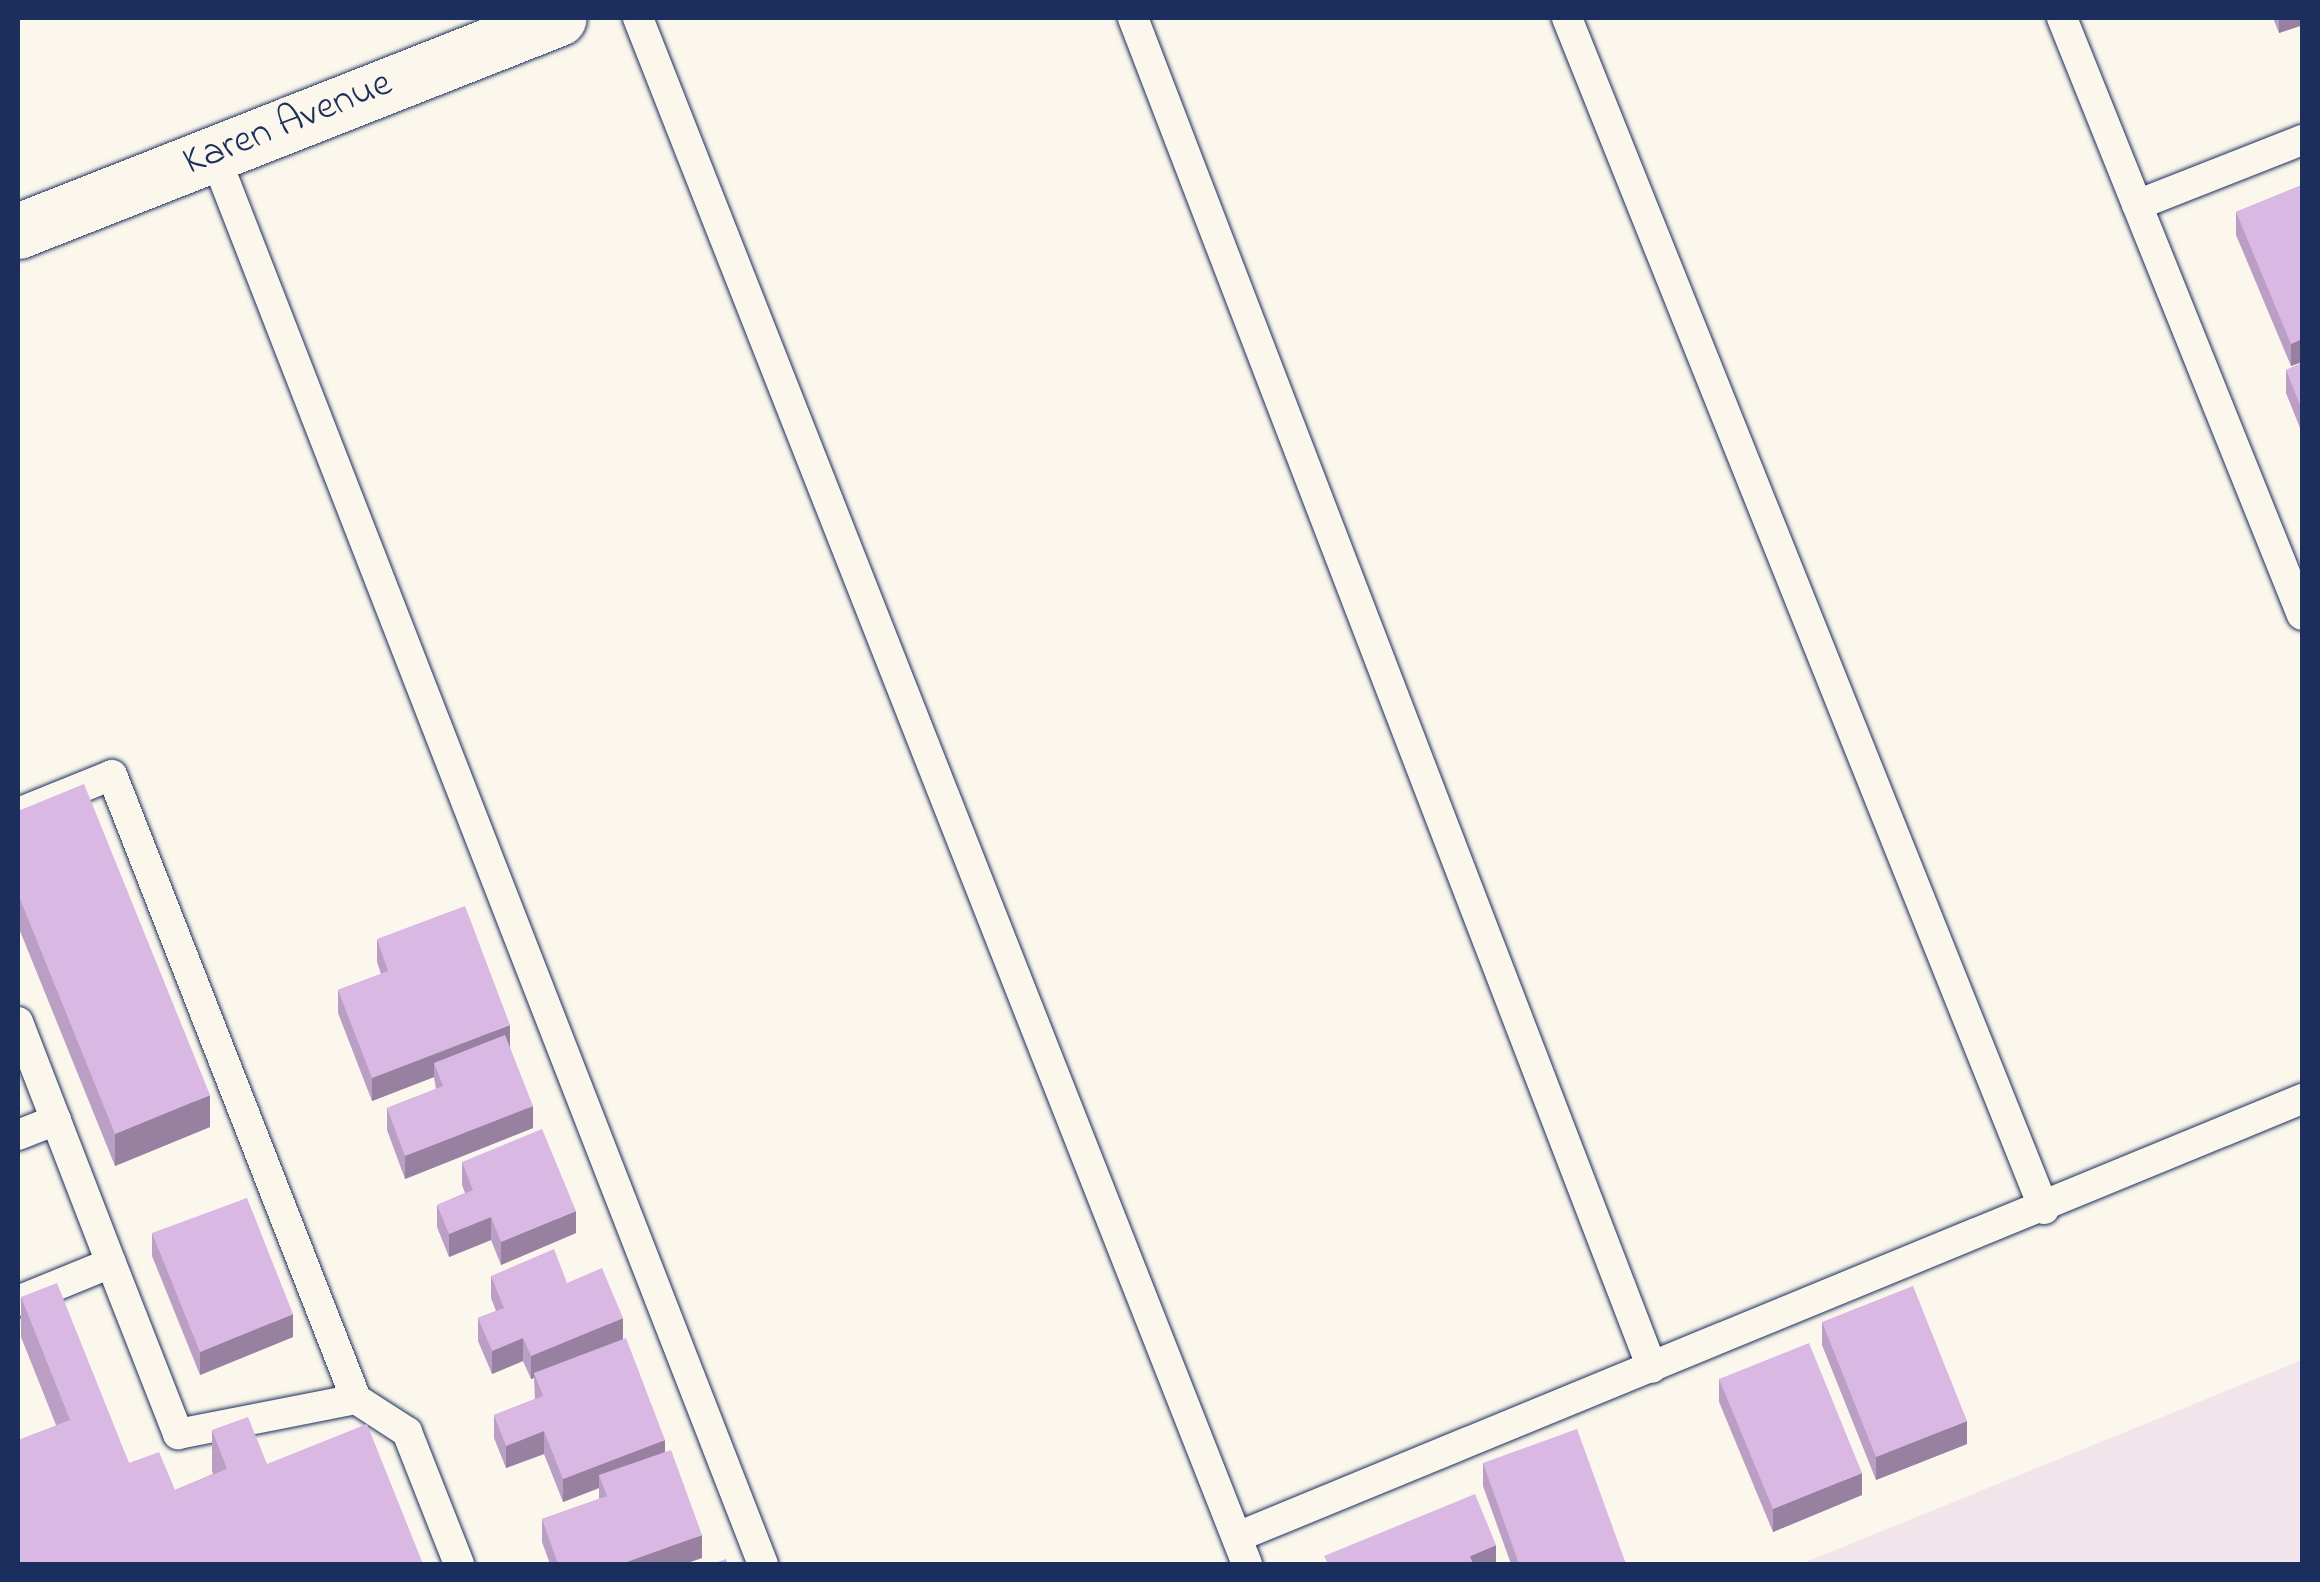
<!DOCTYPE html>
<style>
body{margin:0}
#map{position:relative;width:2320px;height:1582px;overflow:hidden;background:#fbf7ec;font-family:"Indie Flower",sans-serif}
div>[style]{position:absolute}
.built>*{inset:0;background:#f1e4ea}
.roads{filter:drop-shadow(0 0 2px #1b2f5e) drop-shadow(0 0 2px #1b2f5e)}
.service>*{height:30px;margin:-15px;padding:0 15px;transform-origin:15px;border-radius:15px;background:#fbf7ec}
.tertiary>*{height:55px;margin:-27.5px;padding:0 27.5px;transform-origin:27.5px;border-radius:27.5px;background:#fbf7ec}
.wall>*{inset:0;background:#bb9ec4}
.shaded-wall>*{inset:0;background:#9881a0}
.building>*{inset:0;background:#d9b8e4}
span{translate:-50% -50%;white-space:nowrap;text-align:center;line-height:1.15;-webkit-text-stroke:10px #fbf7ec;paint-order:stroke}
.street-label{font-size:40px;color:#1b2f5e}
.frame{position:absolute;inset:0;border:20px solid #1b2f5e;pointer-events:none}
</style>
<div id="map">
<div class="built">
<div style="clip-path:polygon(2302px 1360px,2302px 1564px,1801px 1564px)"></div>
</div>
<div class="roads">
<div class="service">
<div style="left:638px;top:18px;width:1662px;rotate:68.5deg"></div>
<div style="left:1133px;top:18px;width:1446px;rotate:68.97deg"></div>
<div style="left:1567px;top:18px;width:1283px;rotate:68.17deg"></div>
<div style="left:2062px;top:18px;width:643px;rotate:68.1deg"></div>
<div style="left:214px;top:154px;width:1513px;rotate:68.73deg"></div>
<div style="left:2137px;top:205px;width:177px;rotate:-21.5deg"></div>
<div style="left:18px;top:813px;width:101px;rotate:-22deg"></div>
<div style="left:112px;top:775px;width:670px;rotate:68.64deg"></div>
<div style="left:18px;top:1022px;width:258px;rotate:68.9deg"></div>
<div style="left:18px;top:1135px;width:41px;rotate:-21.5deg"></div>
<div style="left:18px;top:1301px;width:100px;rotate:-22.2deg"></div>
<div style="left:111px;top:1263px;width:184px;rotate:68.6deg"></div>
<div style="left:178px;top:1434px;width:181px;rotate:-11.1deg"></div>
<div style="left:356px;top:1399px;width:61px;rotate:32.9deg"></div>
<div style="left:407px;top:1432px;width:142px;rotate:68.5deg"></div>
<div style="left:1237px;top:1537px;width:1152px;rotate:-22.36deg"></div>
</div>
<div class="tertiary">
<div style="left:18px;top:231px;width:581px;rotate:-21.49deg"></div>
</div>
</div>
<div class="wall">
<div style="clip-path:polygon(2273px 18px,2302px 18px,2302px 32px,2300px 26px,2279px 33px)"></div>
<div style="clip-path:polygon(2302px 185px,2302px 362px,2291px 366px,2236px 235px,2236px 212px)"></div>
<div style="clip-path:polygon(2302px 363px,2302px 433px,2286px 393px,2286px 370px)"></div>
<div style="clip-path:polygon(18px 811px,210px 1127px,115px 1166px,18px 926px)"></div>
<div style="clip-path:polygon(377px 939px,510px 1048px,533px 1128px,405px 1179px,387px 1130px,387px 1108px,436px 1089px,434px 1077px,372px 1101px,338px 1013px,338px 990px,381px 974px,377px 962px)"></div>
<div style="clip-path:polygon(462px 1162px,576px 1233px,501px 1265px,491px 1240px,449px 1257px,437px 1227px,437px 1205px,465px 1193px,462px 1185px)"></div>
<div style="clip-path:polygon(152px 1233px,293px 1337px,200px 1375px,152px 1256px)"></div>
<div style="clip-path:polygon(491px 1276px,567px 1283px,623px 1339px,665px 1452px,702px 1558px,684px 1564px,550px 1564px,542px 1542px,542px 1519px,599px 1499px,599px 1488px,563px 1502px,544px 1454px,506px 1468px,494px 1438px,494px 1415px,535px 1399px,534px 1378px,531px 1379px,523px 1361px,492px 1374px,478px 1341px,478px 1318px,496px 1311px,491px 1298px)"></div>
<div style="clip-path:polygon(21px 1297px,129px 1463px,175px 1490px,213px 1474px,212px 1471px,212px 1430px,267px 1464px,18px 1564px,56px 1425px,21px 1337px)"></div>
<div style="clip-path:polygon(1822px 1322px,1967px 1444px,1876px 1480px,1822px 1345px)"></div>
<div style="clip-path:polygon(1719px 1379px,1862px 1495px,1773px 1532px,1719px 1402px)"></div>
<div style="clip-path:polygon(1483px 1463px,1626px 1564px,1511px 1564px,1483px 1486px)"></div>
</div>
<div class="shaded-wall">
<div style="clip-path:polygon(2279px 18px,2300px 18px,2300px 26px,2279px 33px)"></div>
<div style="clip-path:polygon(2302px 339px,2302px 362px,2291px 366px,2291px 344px)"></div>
<div style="clip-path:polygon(510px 1025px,510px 1048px,434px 1063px,434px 1077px,372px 1101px,372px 1078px)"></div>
<div style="clip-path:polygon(210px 1095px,210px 1127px,115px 1166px,115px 1134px)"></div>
<div style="clip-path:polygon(533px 1106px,533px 1128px,405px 1179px,405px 1156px)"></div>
<div style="clip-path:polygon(576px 1211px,576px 1233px,501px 1265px,501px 1242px)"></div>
<div style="clip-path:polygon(491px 1217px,491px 1240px,449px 1257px,449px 1234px)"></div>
<div style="clip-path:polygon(293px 1314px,293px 1337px,200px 1375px,200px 1352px)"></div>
<div style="clip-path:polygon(623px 1318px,623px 1341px,534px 1373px,534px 1378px,531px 1379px,531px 1356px)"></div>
<div style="clip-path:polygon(523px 1338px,523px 1361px,492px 1374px,492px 1351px)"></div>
<div style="clip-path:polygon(1967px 1421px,1967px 1444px,1876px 1480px,1876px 1457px)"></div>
<div style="clip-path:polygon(544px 1431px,544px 1454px,506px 1468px,506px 1446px)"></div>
<div style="clip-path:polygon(665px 1440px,665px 1463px,599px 1475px,599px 1488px,563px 1502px,563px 1479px)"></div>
<div style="clip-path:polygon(1862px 1473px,1862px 1495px,1773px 1532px,1773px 1509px)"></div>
<div style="clip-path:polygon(702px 1535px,702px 1558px,684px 1564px,621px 1564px)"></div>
<div style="clip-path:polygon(1496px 1545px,1496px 1564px,1470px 1564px,1470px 1556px)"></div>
</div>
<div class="building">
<div style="clip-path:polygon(2302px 185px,2302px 339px,2291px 344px,2236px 212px)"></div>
<div style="clip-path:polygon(2302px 363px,2302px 410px,2286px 370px)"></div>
<div style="clip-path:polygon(84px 784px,210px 1095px,115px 1134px,18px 894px,18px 811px)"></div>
<div style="clip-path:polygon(465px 906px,510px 1025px,372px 1078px,338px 990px,388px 971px,377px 939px)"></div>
<div style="clip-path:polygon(505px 1035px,533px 1106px,405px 1156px,387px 1108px,443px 1086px,434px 1063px)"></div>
<div style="clip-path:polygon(542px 1129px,576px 1211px,501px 1242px,491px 1217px,449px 1234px,437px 1205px,473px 1190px,462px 1162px)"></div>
<div style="clip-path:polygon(247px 1198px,293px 1314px,200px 1352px,152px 1233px)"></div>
<div style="clip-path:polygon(554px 1249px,567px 1283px,602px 1268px,623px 1318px,531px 1356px,523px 1338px,492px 1351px,478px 1318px,504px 1308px,491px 1276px)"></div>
<div style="clip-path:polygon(57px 1283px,129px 1463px,159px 1452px,175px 1490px,227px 1469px,212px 1430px,248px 1417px,267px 1464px,367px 1424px,423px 1564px,18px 1564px,18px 1440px,70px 1420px,21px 1297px)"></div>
<div style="clip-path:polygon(1913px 1286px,1967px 1421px,1876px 1457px,1822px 1322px)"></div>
<div style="clip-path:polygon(626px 1338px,665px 1440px,563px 1479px,544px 1431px,506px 1446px,494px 1415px,543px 1396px,534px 1373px)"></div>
<div style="clip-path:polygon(1809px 1343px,1862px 1473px,1773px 1509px,1719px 1379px)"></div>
<div style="clip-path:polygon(1577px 1429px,1626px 1564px,1519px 1564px,1483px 1463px)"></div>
<div style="clip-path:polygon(671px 1450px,702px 1535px,621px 1564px,558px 1564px,542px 1519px,607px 1496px,599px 1475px)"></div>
<div style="clip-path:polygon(1475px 1494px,1496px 1545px,1470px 1556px,1473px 1564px,1328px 1564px,1324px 1556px)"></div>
<div style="clip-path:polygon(726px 1559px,728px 1564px,712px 1564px)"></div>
</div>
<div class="street-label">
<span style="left:288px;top:124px;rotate:-22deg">Karen Avenue</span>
</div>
<div class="frame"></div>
</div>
